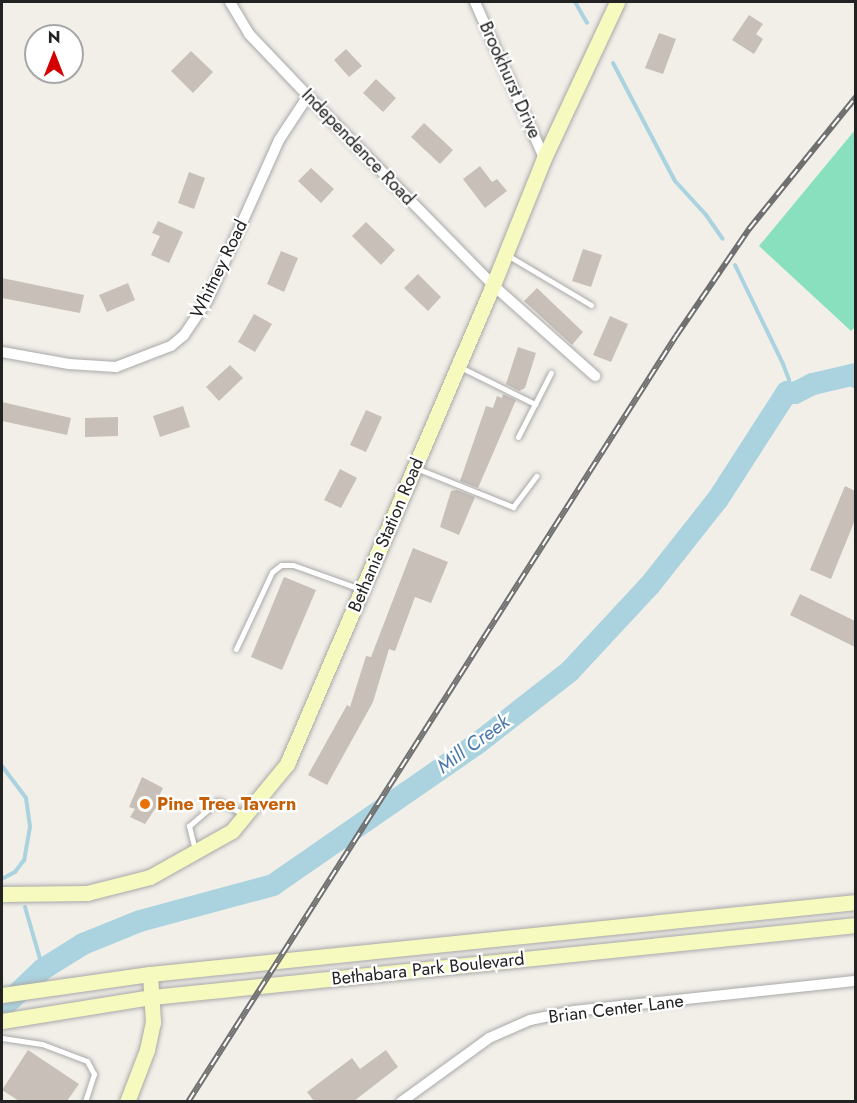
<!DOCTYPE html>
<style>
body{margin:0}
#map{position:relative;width:857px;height:1103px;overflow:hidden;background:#f2efe9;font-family:Jost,sans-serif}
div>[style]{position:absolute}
.pitch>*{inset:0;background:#88e0be}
.stream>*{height:4px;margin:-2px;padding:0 2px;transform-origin:2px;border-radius:2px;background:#aad3df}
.river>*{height:22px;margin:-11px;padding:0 11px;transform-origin:11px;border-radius:11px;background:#aad3df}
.building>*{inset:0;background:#c7bfb8}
.roads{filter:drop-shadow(0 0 2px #a9a9a9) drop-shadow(0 0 2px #a9a9a9)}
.lane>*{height:5px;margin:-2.5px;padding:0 2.5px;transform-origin:2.5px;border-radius:2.5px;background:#fff}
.street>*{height:10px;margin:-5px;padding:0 5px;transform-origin:5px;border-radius:5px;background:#fff}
.secondary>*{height:15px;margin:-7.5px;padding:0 7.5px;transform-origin:7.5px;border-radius:7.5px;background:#f7fabf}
.rail>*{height:6px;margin-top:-3px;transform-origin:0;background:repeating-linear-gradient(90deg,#fff 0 11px,#707070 0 22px);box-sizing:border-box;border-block:2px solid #707070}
.dots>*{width:16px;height:16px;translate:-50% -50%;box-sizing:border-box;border:3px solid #fff;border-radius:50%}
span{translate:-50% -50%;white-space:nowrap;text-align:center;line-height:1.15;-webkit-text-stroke:4.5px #fff;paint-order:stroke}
.street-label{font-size:18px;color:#222}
.food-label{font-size:18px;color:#c56008;font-weight:700}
.left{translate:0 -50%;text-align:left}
.water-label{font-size:20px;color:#4a7aab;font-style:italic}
.frame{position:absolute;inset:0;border:3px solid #222;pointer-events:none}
.north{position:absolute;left:24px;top:24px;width:60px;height:60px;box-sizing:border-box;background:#fff;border:2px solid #a7a7a7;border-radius:50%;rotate:0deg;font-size:16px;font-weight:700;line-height:24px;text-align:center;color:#222}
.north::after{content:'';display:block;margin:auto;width:21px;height:27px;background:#d40000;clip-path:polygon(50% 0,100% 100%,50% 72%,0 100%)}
</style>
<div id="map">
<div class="pitch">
<div style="clip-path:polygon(855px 130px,856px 326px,851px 331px,759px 246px)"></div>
</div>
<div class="stream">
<div style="left:575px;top:2px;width:24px;rotate:60deg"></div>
<div style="left:613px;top:63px;width:133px;rotate:62.3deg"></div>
<div style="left:675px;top:181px;width:46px;rotate:47.6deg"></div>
<div style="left:706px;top:215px;width:29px;rotate:55deg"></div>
<div style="left:735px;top:265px;width:110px;rotate:64.1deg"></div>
<div style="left:783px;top:364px;width:17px;rotate:69deg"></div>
<div style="left:789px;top:380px;width:12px;rotate:99deg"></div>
<div style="left:837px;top:378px;width:21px;rotate:25deg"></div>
<div style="left:2px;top:766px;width:40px;rotate:53deg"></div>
<div style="left:26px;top:798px;width:29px;rotate:82deg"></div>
<div style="left:30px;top:827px;width:34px;rotate:100deg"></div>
<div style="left:24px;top:860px;width:15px;rotate:127deg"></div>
<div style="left:15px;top:872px;width:15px;rotate:152deg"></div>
<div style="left:25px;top:907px;width:65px;rotate:73.8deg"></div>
</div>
<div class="river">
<div style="left:2px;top:1008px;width:57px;rotate:-43.6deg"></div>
<div style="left:43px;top:969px;width:47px;rotate:-32deg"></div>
<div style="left:83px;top:944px;width:61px;rotate:-22deg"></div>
<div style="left:140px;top:921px;width:138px;rotate:-15.1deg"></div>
<div style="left:273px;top:885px;width:249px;rotate:-34.7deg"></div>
<div style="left:478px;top:743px;width:117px;rotate:-38deg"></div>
<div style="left:570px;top:671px;width:117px;rotate:-47.1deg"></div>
<div style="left:650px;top:585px;width:110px;rotate:-51.7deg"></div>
<div style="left:718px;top:499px;width:127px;rotate:-57.2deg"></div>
<div style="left:787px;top:392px;width:8px;rotate:7deg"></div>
<div style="left:795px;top:393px;width:20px;rotate:-27deg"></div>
<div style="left:813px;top:384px;width:44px;rotate:-13.1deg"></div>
</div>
<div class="building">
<div style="clip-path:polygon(749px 15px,763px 24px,756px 34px,763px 39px,754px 54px,732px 40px)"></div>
<div style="clip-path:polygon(659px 33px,676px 39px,663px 74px,645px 68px)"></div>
<div style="clip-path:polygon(346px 49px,362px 66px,349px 77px,334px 60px)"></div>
<div style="clip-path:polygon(191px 51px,213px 72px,193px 93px,171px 71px)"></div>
<div style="clip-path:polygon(376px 79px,396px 98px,383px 112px,363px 93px)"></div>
<div style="clip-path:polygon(424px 123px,453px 150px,440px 164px,411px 137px)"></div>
<div style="clip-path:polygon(480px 166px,492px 182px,497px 179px,507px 191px,485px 208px,463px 179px)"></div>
<div style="clip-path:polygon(311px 168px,334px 189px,321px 203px,298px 181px)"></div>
<div style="clip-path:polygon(189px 172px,205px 178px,194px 209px,178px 203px)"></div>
<div style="clip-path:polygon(158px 221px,183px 232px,169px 263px,151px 255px,160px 236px,152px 233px)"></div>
<div style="clip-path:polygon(366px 222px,395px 250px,381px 265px,352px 236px)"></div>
<div style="clip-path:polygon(583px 249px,602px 255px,591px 287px,572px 281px)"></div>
<div style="clip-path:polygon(281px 251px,298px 258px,284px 292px,267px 284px)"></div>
<div style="clip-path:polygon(418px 274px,441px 297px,428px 311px,404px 288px)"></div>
<div style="clip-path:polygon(2px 278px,84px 295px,80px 313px,2px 298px)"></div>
<div style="clip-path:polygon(128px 283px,135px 300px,107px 312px,99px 295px)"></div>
<div style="clip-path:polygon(537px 288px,583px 332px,572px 345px,524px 301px)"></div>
<div style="clip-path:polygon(254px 314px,272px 324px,255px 352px,238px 342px)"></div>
<div style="clip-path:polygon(610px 316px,628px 324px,611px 362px,593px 355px)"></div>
<div style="clip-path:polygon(518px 347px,536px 353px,525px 388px,519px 391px,506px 384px)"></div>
<div style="clip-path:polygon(230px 365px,243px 378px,219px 401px,206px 387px)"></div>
<div style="clip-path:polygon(503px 394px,516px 400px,478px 488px,460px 481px,486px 406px,493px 408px,497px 396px,502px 398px)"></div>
<div style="clip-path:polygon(2px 402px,71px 418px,67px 435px,2px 421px)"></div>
<div style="clip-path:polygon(183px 406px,190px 427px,160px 437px,153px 416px)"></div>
<div style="clip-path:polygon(366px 410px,382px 417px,366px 452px,350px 445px)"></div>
<div style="clip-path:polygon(118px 417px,118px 436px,85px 437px,85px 418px)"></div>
<div style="clip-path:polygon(340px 469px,357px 478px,341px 508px,324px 500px)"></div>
<div style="clip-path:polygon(845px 486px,855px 491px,855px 520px,831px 579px,810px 570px)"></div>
<div style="clip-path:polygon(457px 490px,475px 497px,459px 535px,440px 527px,451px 491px)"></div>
<div style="clip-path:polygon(413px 548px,448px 562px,431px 603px,415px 597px,395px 651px,389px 649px,373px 702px,327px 785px,308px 775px,347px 705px,350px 707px,366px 656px,371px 657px)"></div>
<div style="clip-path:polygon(284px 577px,316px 590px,282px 670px,251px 657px)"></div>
<div style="clip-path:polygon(800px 594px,855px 621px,855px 647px,790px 615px)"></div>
<div style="clip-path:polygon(142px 777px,163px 788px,158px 798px,161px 800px,145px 824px,130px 817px,135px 809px,129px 807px)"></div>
<div style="clip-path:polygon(28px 1050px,79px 1084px,67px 1101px,19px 1101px,2px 1090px)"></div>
<div style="clip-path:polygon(386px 1050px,398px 1067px,354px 1101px,314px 1101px,307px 1092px,352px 1058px,360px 1069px)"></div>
</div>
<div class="roads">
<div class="lane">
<div style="left:507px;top:255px;width:98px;rotate:30.8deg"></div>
<div style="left:460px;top:367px;width:84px;rotate:26.3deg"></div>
<div style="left:535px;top:404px;width:35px;rotate:-63deg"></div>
<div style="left:518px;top:437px;width:37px;rotate:-63deg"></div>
<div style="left:416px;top:468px;width:105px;rotate:21.9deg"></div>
<div style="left:513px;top:507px;width:39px;rotate:-53deg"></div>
<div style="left:236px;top:649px;width:85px;rotate:-64.9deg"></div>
<div style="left:272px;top:572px;width:11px;rotate:-38deg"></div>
<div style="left:281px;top:565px;width:12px"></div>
<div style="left:293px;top:565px;width:71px;rotate:19.7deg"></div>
<div style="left:195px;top:850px;width:25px;rotate:-104deg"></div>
<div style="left:189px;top:826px;width:38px;rotate:-41deg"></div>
<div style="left:218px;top:801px;width:29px;rotate:27deg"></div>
<div style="left:2px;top:1038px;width:40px;rotate:8.5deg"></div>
<div style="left:42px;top:1044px;width:48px;rotate:20.7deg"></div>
<div style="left:87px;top:1061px;width:15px;rotate:62deg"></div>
<div style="left:94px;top:1074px;width:29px;rotate:108deg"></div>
</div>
<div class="street">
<div style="left:230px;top:2px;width:37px;rotate:59deg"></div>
<div style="left:249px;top:34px;width:86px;rotate:46.4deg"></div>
<div style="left:308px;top:96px;width:264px;rotate:45.6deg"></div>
<div style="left:493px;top:285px;width:137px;rotate:41.7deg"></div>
<div style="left:475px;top:2px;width:171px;rotate:66.1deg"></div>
<div style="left:2px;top:352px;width:68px;rotate:10.2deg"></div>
<div style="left:69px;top:364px;width:47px;rotate:3.7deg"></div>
<div style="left:116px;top:367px;width:59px;rotate:-20.9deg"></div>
<div style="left:171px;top:346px;width:17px;rotate:-40deg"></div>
<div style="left:184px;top:335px;width:41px;rotate:-55.9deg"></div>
<div style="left:207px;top:301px;width:176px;rotate:-65.9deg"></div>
<div style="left:279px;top:140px;width:53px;rotate:-56.6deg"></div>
<div style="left:401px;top:1102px;width:109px;rotate:-36deg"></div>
<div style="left:489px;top:1038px;width:45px;rotate:-23.7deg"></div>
<div style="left:530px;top:1020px;width:45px;rotate:-11.6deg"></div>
<div style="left:574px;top:1011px;width:284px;rotate:-6.1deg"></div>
</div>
<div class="secondary">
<div style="left:2px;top:894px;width:85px;rotate:-0.7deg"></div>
<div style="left:87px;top:893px;width:65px;rotate:-14.3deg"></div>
<div style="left:150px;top:877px;width:94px;rotate:-29.3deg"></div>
<div style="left:232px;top:831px;width:87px;rotate:-50.6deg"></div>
<div style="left:287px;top:764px;width:521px;rotate:-66.73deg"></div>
<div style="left:493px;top:285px;width:137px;rotate:-68.1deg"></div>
<div style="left:544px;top:158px;width:172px;rotate:-64.9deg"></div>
<div style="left:2px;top:995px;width:149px;rotate:-8.1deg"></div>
<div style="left:150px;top:974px;width:710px;rotate:-5.82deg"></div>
<div style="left:2px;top:1021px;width:152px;rotate:-9.1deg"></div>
<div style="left:152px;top:997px;width:708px;rotate:-5.84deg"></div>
<div style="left:127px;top:1102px;width:56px;rotate:-69deg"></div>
<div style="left:147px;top:1050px;width:29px;rotate:-78deg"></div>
<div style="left:153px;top:1022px;width:48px;rotate:-93.6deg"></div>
</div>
</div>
<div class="rail">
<div style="left:188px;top:1102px;width:908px;rotate:-57.5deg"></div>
<div style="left:676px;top:336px;width:130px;rotate:-55.7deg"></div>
<div style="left:749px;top:229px;width:170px;rotate:-51deg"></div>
</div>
<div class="dots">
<div style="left:145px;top:804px;background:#e8710a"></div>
</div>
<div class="street-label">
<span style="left:510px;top:80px;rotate:66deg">Brookhurst Drive</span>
<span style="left:358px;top:147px;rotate:46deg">Independence Road</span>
<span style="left:219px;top:269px;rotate:-64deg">Whitney Road</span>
<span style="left:386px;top:535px;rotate:-67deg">Bethania Station Road</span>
<span style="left:428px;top:969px;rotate:-6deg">Bethabara Park Boulevard</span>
<span style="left:616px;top:1009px;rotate:-7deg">Brian Center Lane</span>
</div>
<div class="food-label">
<span class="left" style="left:157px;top:804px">Pine Tree Tavern</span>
</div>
<div class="water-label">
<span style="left:473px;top:744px;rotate:-36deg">Mill Creek</span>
</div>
<div class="frame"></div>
<div class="north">N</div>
</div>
